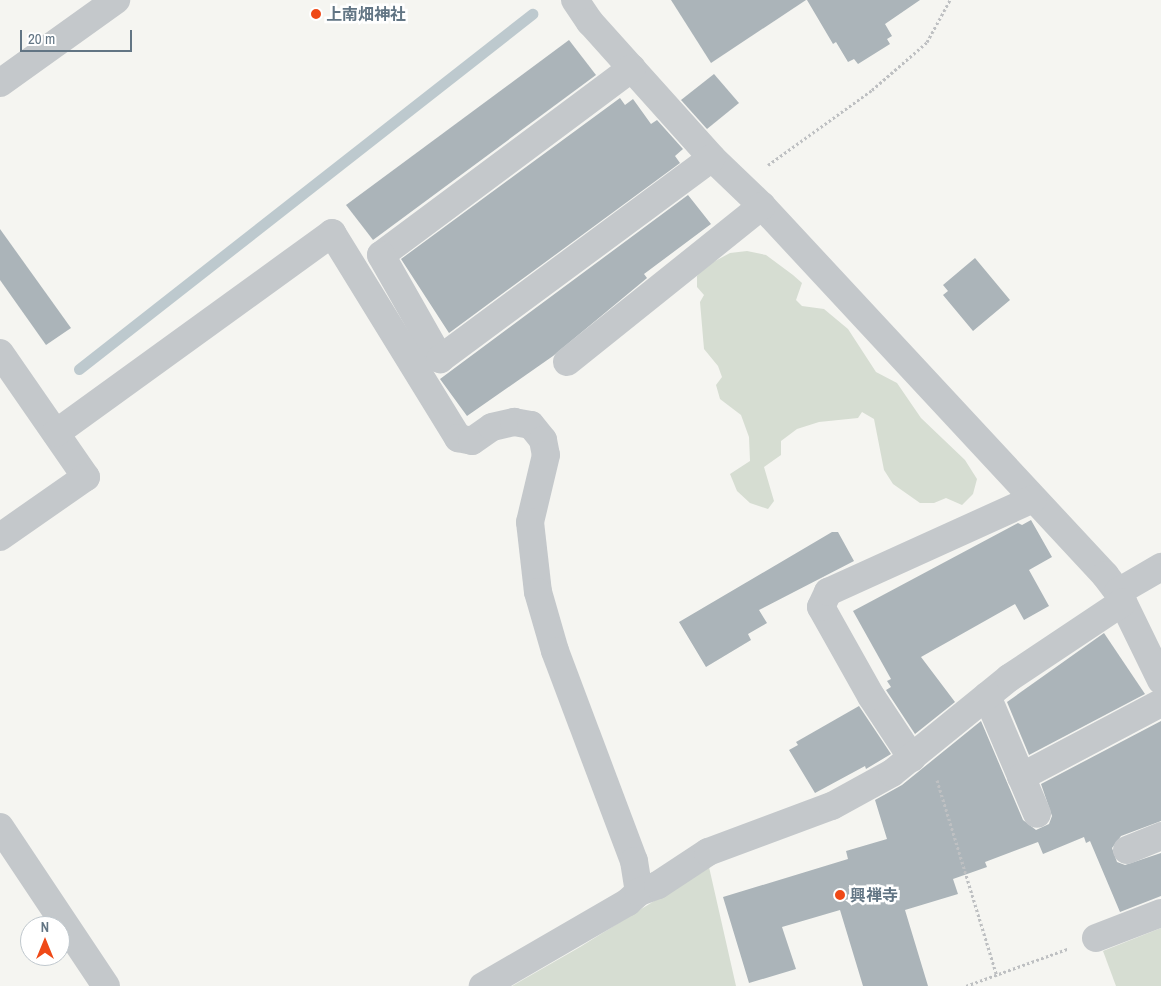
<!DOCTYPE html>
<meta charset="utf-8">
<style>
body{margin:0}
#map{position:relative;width:1161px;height:986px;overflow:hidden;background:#f5f5f1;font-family:"Archivo Narrow","Noto Sans JP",sans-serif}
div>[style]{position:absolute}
.green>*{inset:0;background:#d6ddd2}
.stream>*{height:11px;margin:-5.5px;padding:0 5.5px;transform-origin:5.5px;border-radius:5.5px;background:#bdc9ce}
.building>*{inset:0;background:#abb4b9}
.path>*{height:3px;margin-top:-1.5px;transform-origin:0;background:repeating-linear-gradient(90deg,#bec0c2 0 2.5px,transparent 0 5px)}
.minor>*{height:28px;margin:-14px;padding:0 14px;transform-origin:14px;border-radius:14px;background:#c4c8cb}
.dots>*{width:14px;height:14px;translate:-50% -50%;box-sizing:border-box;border:2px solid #fff;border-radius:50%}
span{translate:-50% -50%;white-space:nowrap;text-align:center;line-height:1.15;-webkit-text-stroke:5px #fff;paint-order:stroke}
.poi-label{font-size:16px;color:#627584;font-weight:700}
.left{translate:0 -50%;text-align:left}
.north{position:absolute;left:20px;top:916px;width:50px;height:50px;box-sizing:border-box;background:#fff;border:1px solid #c0c8ce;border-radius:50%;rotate:0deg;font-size:14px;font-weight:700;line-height:20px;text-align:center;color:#627584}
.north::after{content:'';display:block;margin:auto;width:18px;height:22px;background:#ef4917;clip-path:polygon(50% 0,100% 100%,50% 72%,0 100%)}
.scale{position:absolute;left:20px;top:30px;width:112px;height:22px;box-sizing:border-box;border:2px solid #627584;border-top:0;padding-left:6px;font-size:15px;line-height:18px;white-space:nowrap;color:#627584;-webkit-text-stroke:4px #fff;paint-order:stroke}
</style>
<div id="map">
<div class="green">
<div style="clip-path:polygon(747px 251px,766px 255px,793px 275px,802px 283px,796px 300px,802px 306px,824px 309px,848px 329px,876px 372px,897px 383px,921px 418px,965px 460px,977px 479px,973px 494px,962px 505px,946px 498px,934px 503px,920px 503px,893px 484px,884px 470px,874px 419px,862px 412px,858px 418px,819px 422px,797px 429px,781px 441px,781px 455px,764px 467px,774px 501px,768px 509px,750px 503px,737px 491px,730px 474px,750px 461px,749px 437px,741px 415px,720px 399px,716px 385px,722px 377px,718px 366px,704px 349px,700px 302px,704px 295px,697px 287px,697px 276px,704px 267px,730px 253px)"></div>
<div style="clip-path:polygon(709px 867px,736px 986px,512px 986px,580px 947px)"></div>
<div style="clip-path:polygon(1161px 928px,1161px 986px,1116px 986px,1103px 951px)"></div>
</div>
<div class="stream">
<div style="left:79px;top:369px;width:576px;rotate:-38.08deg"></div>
</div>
<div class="building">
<div style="clip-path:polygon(671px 0,806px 0,711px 63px)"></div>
<div style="clip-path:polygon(807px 0,920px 0,885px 24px,892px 36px,887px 39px,890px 44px,858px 64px,854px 59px,848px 62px,836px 42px,833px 44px)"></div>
<div style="clip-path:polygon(569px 40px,596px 75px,373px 240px,346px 205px)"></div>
<div style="clip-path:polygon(714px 74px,739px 103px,707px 129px,681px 100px)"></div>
<div style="clip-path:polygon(620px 98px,625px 105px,633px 99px,651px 124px,657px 120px,683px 149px,675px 156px,680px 163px,449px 333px,401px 259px)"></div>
<div style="clip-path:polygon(688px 195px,711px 224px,644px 274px,647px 278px,553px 356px,467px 416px,440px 379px)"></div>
<div style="clip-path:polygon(0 229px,71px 328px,46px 345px,0 280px)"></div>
<div style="clip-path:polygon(975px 258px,1010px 300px,973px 331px,943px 295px,948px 291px,943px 285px)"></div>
<div style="clip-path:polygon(1031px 520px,1052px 557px,1029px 570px,1049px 606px,1024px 620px,1015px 604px,921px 657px,955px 702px,915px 734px,886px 690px,891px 687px,887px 681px,891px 679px,853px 611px,1018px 523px,1022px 525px)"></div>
<div style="clip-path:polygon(832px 532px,838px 532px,854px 561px,759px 610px,767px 623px,748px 634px,751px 640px,706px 667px,679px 622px)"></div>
<div style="clip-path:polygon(1104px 633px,1145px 694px,1029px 755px,1007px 702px)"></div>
<div style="clip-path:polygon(859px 706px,891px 754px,866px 769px,865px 766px,815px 793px,789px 750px,798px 745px,796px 742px)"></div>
<div style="clip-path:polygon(981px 721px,1023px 820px,1036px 830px,1049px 824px,1052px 816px,1041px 784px,1161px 721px,1161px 821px,1121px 836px,1112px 848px,1117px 862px,1125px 865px,1161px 853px,1161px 896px,1120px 912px,1090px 841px,1086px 843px,1084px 837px,1043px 854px,1038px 842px,985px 862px,987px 867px,953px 879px,958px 894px,905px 910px,928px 986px,863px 986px,840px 910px,782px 927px,796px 969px,749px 983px,723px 897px,848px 859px,846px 851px,887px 839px,875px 800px,902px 785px)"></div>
</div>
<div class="path">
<div style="left:768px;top:165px;width:128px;rotate:-35.8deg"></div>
<div style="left:872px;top:90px;width:73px;rotate:-41.1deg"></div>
<div style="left:927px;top:42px;width:48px;rotate:-61.3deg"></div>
<div style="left:937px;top:780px;width:205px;rotate:73deg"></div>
<div style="left:966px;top:986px;width:108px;rotate:-20.1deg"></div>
</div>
<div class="minor">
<div style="left:575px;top:0;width:27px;rotate:56deg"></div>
<div style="left:590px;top:22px;width:183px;rotate:48.1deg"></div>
<div style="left:712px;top:158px;width:69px;rotate:43.8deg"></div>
<div style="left:762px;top:206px;width:504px;rotate:47.09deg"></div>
<div style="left:1105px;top:575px;width:21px;rotate:53deg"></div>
<div style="left:1118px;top:592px;width:98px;rotate:64deg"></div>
<div style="left:632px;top:68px;width:313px;rotate:143.3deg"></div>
<div style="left:381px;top:255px;width:120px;rotate:60.4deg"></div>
<div style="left:440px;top:359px;width:338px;rotate:-36.5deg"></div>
<div style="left:0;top:83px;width:143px;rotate:-35.6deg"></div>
<div style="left:0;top:353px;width:151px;rotate:55.3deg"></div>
<div style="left:86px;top:477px;width:105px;rotate:145.1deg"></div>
<div style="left:567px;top:362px;width:250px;rotate:-38.7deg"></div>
<div style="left:56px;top:433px;width:341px;rotate:-35.9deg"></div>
<div style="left:332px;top:233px;width:241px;rotate:58.4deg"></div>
<div style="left:458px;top:438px;width:14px;rotate:12deg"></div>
<div style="left:472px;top:441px;width:24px;rotate:-35deg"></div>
<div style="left:492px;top:427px;width:23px;rotate:-13deg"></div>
<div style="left:514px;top:422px;width:17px;rotate:10deg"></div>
<div style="left:531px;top:425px;width:19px;rotate:51deg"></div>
<div style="left:543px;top:440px;width:15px;rotate:79deg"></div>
<div style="left:546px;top:455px;width:69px;rotate:103.4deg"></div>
<div style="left:530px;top:522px;width:70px;rotate:83.5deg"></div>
<div style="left:538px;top:592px;width:61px;rotate:73.9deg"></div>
<div style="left:555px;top:651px;width:224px;rotate:69.4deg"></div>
<div style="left:634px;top:861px;width:31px;rotate:81deg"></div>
<div style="left:639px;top:892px;width:15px;rotate:138deg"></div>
<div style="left:628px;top:902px;width:168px;rotate:149.9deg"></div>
<div style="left:1118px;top:592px;width:50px;rotate:-30.2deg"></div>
<div style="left:987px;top:696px;width:128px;rotate:67deg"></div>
<div style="left:912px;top:758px;width:74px;rotate:-123.5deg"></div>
<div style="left:871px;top:696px;width:102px;rotate:-119.3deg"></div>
<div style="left:821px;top:607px;width:17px;rotate:-65deg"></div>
<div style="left:828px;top:592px;width:225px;rotate:-24.4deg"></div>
<div style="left:1021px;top:777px;width:158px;rotate:-27.9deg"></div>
<div style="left:0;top:827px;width:191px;rotate:56.3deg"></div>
<div style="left:1127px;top:850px;width:37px;rotate:-22deg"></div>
<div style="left:639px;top:892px;width:20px;rotate:-20deg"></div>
<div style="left:658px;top:885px;width:60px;rotate:-33.4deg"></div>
<div style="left:708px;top:852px;width:132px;rotate:-20.4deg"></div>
<div style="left:832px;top:806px;width:68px;rotate:-28.8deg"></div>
<div style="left:892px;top:773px;width:151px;rotate:-39.1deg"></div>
<div style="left:1009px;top:678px;width:137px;rotate:-33.7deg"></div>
<div style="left:1096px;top:938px;width:70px;rotate:-21deg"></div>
</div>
<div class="dots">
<div style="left:316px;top:14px;background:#ef4917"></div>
<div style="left:840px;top:895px;background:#ef4917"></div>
</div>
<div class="poi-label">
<span class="left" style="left:326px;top:14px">上南畑神社</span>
<span class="left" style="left:850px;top:895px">興禅寺</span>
</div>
<div class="north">N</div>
<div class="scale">20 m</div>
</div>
